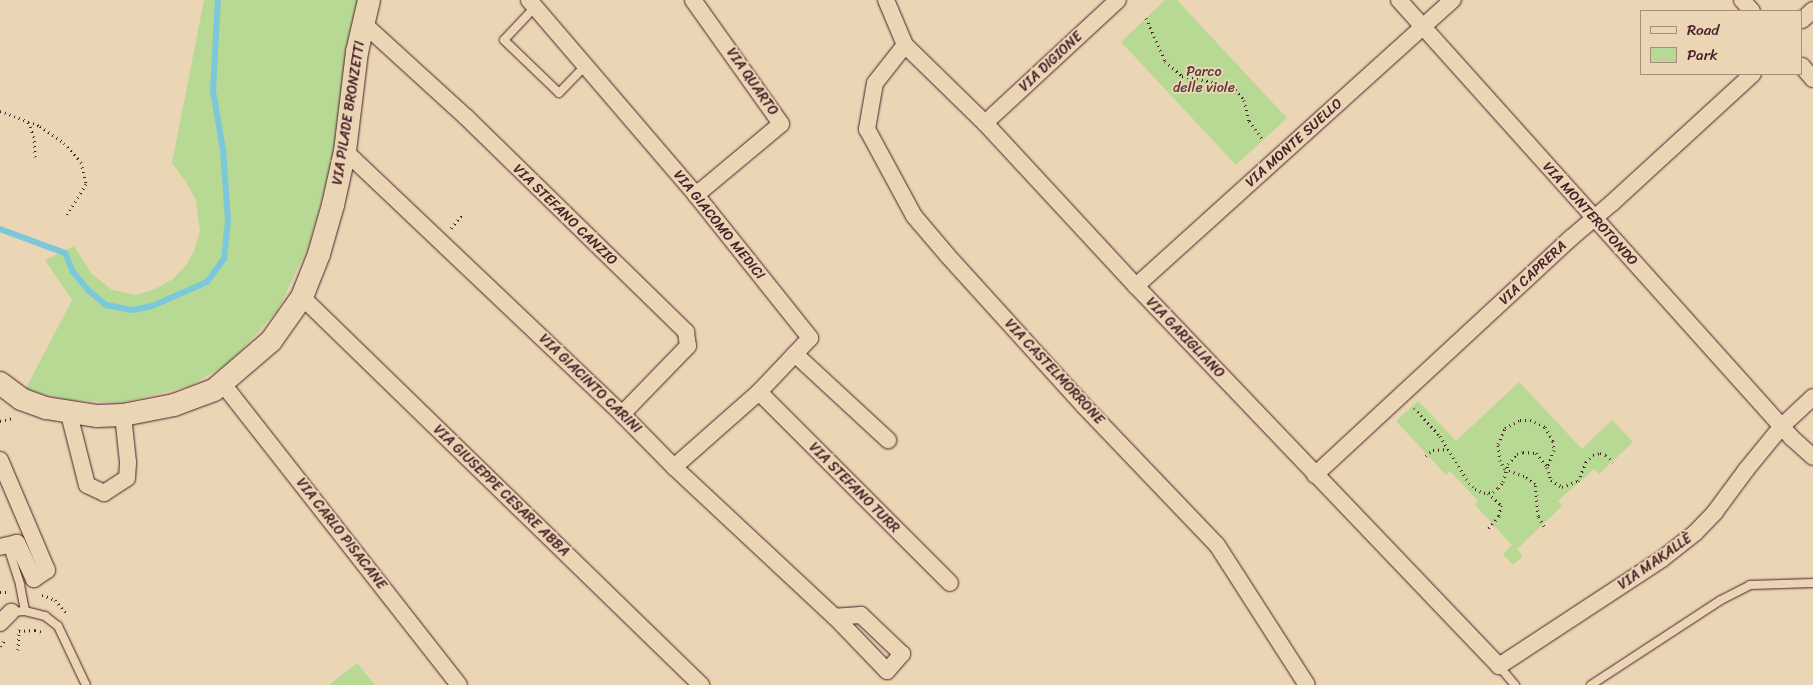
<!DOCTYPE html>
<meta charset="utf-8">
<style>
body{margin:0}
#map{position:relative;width:1813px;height:685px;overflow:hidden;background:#ead5b4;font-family:Sriracha,sans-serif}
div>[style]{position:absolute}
.green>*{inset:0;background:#b7d993}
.stream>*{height:6px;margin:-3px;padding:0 3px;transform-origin:3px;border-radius:3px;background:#7cc8db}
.path>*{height:3px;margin-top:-1.5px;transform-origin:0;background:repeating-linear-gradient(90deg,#4a1f2b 0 1px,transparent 0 5px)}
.roads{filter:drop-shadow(0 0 1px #4a1f2b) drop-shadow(0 0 1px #4a1f2b)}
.lane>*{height:8px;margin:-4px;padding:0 4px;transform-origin:4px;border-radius:4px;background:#ead5b4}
.street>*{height:16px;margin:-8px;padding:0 8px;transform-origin:8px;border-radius:8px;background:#ead5b4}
.secondary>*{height:22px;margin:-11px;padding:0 11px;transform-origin:11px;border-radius:11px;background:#ead5b4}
span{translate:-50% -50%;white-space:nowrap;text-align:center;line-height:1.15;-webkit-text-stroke:4px #ead5b4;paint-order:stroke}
.street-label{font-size:14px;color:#4a1f2b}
.park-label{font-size:14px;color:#5a3b3b}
.legend{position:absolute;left:1640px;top:10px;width:162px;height:65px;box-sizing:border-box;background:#ead5b4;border:1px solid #aa8c7d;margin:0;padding:6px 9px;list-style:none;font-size:15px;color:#4a1f2b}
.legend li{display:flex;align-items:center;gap:10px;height:25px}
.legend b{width:25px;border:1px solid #aa8c7d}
</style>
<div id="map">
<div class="green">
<div style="clip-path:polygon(204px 0,361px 0,332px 163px,309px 245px,278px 310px,231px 362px,190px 386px,121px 403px,68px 400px,25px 390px,72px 300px,45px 260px,74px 246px,91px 273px,112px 290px,136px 295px,155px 289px,173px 279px,186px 265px,194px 251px,200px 231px,196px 200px,186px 182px,172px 163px)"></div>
<div style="clip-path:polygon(1165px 0,1177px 0,1287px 118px,1236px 165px,1121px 42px)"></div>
<div style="clip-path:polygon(1519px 382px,1582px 449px,1612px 420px,1633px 442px,1599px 474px,1594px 469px,1558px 501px,1562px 506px,1517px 549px,1523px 556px,1513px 565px,1503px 554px,1512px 545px,1475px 505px,1478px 501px,1450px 471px,1446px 475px,1396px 421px,1418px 401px,1456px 441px)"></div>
<div style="clip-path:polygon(357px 663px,375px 685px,329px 685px)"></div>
</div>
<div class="stream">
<div style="left:0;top:229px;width:69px;rotate:20.3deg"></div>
<div style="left:65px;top:253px;width:21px;rotate:67deg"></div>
<div style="left:73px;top:272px;width:23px;rotate:50deg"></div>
<div style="left:88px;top:290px;width:23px;rotate:40deg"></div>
<div style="left:106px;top:305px;width:26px;rotate:11deg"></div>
<div style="left:132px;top:310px;width:20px;rotate:-11deg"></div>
<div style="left:152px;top:306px;width:60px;rotate:-23.6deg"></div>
<div style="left:207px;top:282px;width:29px;rotate:-54deg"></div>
<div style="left:224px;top:259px;width:38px;rotate:-84deg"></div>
<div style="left:228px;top:221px;width:71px;rotate:-94deg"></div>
<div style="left:223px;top:150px;width:60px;rotate:-99.6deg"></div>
<div style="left:213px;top:91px;width:91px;rotate:-86.9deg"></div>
</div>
<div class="path">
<div style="left:1146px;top:18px;width:47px;rotate:66.2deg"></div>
<div style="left:1165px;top:61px;width:23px;rotate:41deg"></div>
<div style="left:1182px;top:76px;width:51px;rotate:11.3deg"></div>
<div style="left:1232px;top:86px;width:18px;rotate:49deg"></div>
<div style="left:1244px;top:100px;width:22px;rotate:77deg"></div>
<div style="left:1249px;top:121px;width:24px;rotate:54deg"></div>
<div style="left:0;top:111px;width:43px;rotate:20.6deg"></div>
<div style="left:40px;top:126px;width:29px;rotate:35deg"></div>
<div style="left:64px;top:143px;width:25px;rotate:48deg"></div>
<div style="left:81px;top:162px;width:23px;rotate:77deg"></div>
<div style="left:86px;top:184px;width:36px;rotate:122deg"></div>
<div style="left:28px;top:122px;width:15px;rotate:67deg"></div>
<div style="left:34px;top:136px;width:21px;rotate:87deg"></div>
<div style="left:451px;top:228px;width:17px;rotate:-50deg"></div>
<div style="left:1414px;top:408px;width:38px;rotate:47deg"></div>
<div style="left:1440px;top:436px;width:55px;rotate:58.3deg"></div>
<div style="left:1469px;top:483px;width:8px;rotate:45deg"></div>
<div style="left:1475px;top:489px;width:10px;rotate:24deg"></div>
<div style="left:1484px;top:493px;width:9px;rotate:-6deg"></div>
<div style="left:1493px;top:492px;width:6px;rotate:-39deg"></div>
<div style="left:1498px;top:488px;width:8px;rotate:-50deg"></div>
<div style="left:1503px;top:482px;width:19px;rotate:-74deg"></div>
<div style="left:1508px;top:464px;width:13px;rotate:-48deg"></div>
<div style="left:1517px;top:454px;width:6px;rotate:-18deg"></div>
<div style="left:1523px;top:452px;width:13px;rotate:4deg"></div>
<div style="left:1536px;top:453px;width:18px;rotate:52deg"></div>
<div style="left:1547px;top:467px;width:14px;rotate:73deg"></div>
<div style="left:1551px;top:480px;width:13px;rotate:32deg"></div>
<div style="left:1562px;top:487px;width:17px;rotate:-21deg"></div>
<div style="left:1578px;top:481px;width:21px;rotate:-67deg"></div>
<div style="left:1586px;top:462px;width:10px;rotate:-45deg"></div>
<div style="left:1593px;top:455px;width:7px;rotate:-16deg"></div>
<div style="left:1600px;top:453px;width:6px;rotate:18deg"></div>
<div style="left:1606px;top:455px;width:10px;rotate:45deg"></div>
<div style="left:0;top:421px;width:13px;rotate:-13deg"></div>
<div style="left:1426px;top:456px;width:9px;rotate:-41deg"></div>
<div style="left:1433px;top:450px;width:15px;rotate:-4deg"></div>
<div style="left:1488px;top:493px;width:18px;rotate:43deg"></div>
<div style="left:1501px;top:505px;width:11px;rotate:100deg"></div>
<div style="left:1499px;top:516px;width:16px;rotate:130deg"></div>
<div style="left:1544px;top:526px;width:12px;rotate:-121deg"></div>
<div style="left:1538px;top:516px;width:32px;rotate:-95deg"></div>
<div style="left:1535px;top:484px;width:14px;rotate:-144deg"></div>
<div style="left:1524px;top:476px;width:20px;rotate:-160deg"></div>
<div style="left:1505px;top:469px;width:9px;rotate:-122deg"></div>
<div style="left:1500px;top:461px;width:17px;rotate:-97deg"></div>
<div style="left:1498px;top:444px;width:17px;rotate:-66deg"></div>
<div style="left:1505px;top:428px;width:17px;rotate:-28deg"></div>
<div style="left:1520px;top:420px;width:10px"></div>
<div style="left:1530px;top:420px;width:17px;rotate:25deg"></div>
<div style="left:1545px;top:427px;width:16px;rotate:60deg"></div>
<div style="left:1553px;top:441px;width:9px;rotate:84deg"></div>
<div style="left:1554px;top:450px;width:18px;rotate:112deg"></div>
<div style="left:0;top:592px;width:9px"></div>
<div style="left:42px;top:595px;width:14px;rotate:21deg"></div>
<div style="left:55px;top:600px;width:16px;rotate:50deg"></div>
<div style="left:19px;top:631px;width:16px;rotate:-4deg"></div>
<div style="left:35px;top:630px;width:7px;rotate:16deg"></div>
<div style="left:0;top:646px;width:8px;rotate:-50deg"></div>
<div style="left:18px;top:650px;width:21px;rotate:-87deg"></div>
</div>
<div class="roads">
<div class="lane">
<div style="left:535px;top:7px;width:45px;rotate:133.2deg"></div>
<div style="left:504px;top:40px;width:76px;rotate:43.9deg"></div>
<div style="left:559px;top:93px;width:37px;rotate:-46deg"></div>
<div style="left:8px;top:547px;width:40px;rotate:72deg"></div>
<div style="left:20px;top:585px;width:26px;rotate:79deg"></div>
<div style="left:11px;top:612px;width:14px;rotate:-4deg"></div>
<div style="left:25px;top:611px;width:21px;rotate:14deg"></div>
<div style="left:45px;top:616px;width:16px;rotate:38deg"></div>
<div style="left:58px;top:626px;width:65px;rotate:64.6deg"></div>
<div style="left:1499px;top:666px;width:25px;rotate:50deg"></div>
<div style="left:1591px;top:685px;width:155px;rotate:-33.2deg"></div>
<div style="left:1721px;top:600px;width:33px;rotate:-27deg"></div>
<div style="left:1750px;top:585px;width:63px;rotate:-1.8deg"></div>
</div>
<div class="street">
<div style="left:529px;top:0;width:257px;rotate:49.4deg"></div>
<div style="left:696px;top:195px;width:183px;rotate:51.4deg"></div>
<div style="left:810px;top:338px;width:22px;rotate:133deg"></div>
<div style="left:795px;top:354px;width:127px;rotate:42.8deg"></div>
<div style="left:693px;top:0;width:152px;rotate:54.6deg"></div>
<div style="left:781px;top:124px;width:111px;rotate:140.1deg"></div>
<div style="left:886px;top:0;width:49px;rotate:67.1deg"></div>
<div style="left:905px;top:45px;width:112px;rotate:44.3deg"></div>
<div style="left:985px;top:123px;width:222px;rotate:47.2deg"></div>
<div style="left:1136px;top:286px;width:526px;rotate:46.31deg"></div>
<div style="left:1499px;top:666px;width:195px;rotate:-33.3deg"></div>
<div style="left:1662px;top:559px;width:42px;rotate:-38.2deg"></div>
<div style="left:1695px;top:533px;width:29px;rotate:-46deg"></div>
<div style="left:1715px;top:512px;width:52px;rotate:-53.6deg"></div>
<div style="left:1746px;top:470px;width:57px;rotate:-50.7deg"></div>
<div style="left:1782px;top:426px;width:42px;rotate:-43.1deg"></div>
<div style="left:1399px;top:0;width:588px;rotate:48.1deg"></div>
<div style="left:1792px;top:438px;width:28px;rotate:42deg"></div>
<div style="left:1742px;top:0;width:15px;rotate:48deg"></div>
<div style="left:1802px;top:20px;width:15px;rotate:-42deg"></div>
<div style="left:364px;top:24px;width:138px;rotate:42.4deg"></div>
<div style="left:466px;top:117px;width:308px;rotate:44.3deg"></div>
<div style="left:686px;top:332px;width:14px;rotate:82deg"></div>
<div style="left:688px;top:346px;width:95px;rotate:134.1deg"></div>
<div style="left:905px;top:45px;width:48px;rotate:128.3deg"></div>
<div style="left:875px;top:83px;width:47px;rotate:99.9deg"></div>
<div style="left:867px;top:129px;width:99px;rotate:61.6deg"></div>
<div style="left:914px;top:216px;width:52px;rotate:49.6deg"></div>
<div style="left:948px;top:256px;width:202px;rotate:47.8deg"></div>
<div style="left:1084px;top:406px;width:192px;rotate:46.3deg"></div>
<div style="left:1217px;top:545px;width:166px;rotate:57.3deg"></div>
<div style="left:1802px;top:66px;width:17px;rotate:50deg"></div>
<div style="left:985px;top:123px;width:181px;rotate:-42.8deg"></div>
<div style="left:345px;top:151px;width:382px;rotate:43.5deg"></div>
<div style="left:622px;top:414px;width:74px;rotate:45.5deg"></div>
<div style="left:674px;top:467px;width:220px;rotate:43deg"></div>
<div style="left:835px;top:617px;width:75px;rotate:46.1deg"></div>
<div style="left:887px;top:671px;width:23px;rotate:-49deg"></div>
<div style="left:902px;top:654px;width:57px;rotate:-136.4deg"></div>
<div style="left:861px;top:615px;width:26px;rotate:176deg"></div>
<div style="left:1136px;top:286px;width:427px;rotate:-42.1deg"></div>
<div style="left:302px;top:297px;width:557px;rotate:44.2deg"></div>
<div style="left:223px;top:384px;width:382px;rotate:51.9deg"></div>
<div style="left:759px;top:392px;width:270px;rotate:45deg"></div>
<div style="left:69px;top:414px;width:73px;rotate:75.8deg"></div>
<div style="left:87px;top:485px;width:19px;rotate:25deg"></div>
<div style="left:104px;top:493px;width:27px;rotate:-33deg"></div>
<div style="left:127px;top:478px;width:16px;rotate:-86deg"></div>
<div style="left:128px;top:462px;width:47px;rotate:-96.1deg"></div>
<div style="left:0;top:460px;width:120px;rotate:66.9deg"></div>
<div style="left:47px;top:570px;width:16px;rotate:145deg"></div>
<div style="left:34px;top:579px;width:40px;rotate:-115deg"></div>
<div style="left:17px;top:543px;width:17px;rotate:167deg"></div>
<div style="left:674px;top:467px;width:113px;rotate:-41.4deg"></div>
<div style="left:759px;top:392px;width:52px;rotate:-46.5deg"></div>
<div style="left:1315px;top:475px;width:349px;rotate:-42.8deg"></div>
<div style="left:1571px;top:238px;width:54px;rotate:-40.5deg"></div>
<div style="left:1612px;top:203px;width:191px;rotate:-42.5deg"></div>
<div style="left:0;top:623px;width:16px;rotate:-45deg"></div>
</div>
<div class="secondary">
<div style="left:0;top:383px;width:26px;rotate:37deg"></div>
<div style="left:21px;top:399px;width:27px;rotate:20deg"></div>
<div style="left:46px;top:408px;width:52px;rotate:8.9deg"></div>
<div style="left:97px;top:416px;width:26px;rotate:-2deg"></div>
<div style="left:123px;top:415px;width:52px;rotate:-11.1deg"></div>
<div style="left:174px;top:405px;width:43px;rotate:-20.6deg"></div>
<div style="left:214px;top:390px;width:75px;rotate:-40.7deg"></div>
<div style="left:271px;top:341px;width:54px;rotate:-54.8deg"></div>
<div style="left:302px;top:297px;width:46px;rotate:-68.4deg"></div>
<div style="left:319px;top:254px;width:51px;rotate:-74.1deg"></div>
<div style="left:333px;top:205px;width:55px;rotate:-77.5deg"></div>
<div style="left:345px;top:151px;width:100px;rotate:-83.1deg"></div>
<div style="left:357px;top:52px;width:53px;rotate:-77deg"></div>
</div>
</div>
<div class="street-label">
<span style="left:1051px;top:62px;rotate:-43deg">VIA DIGIONE</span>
<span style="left:752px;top:82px;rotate:55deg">VIA QUARTO</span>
<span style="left:349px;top:113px;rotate:-81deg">VIA PILADE BRONZETTI</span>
<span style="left:1294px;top:143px;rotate:-42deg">VIA MONTE SUELLO</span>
<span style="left:1590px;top:214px;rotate:48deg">VIA MONTEROTONDO</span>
<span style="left:565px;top:215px;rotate:44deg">VIA STEFANO CANZIO</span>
<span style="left:719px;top:225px;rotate:51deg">VIA GIACOMO MEDICI</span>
<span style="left:1533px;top:273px;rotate:-43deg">VIA CAPRERA</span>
<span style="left:1185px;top:338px;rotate:46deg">VIA GARIGLIANO</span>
<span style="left:1054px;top:372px;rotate:47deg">VIA CASTELMORRONE</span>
<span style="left:590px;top:384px;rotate:44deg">VIA GIACINTO CARINI</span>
<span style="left:854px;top:488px;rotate:45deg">VIA STEFANO TURR</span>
<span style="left:501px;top:491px;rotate:44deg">VIA GIUSEPPE CESARE ABBA</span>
<span style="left:341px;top:534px;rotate:52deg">VIA CARLO PISACANE</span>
<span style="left:1655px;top:562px;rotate:-35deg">VIA MAKALLÈ</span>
</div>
<div class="park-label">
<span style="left:1204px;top:80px">Parco<br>delle viole</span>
</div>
<ul class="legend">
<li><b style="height:6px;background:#ead5b4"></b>Road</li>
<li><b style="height:14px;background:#b7d993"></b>Park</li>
</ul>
</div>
